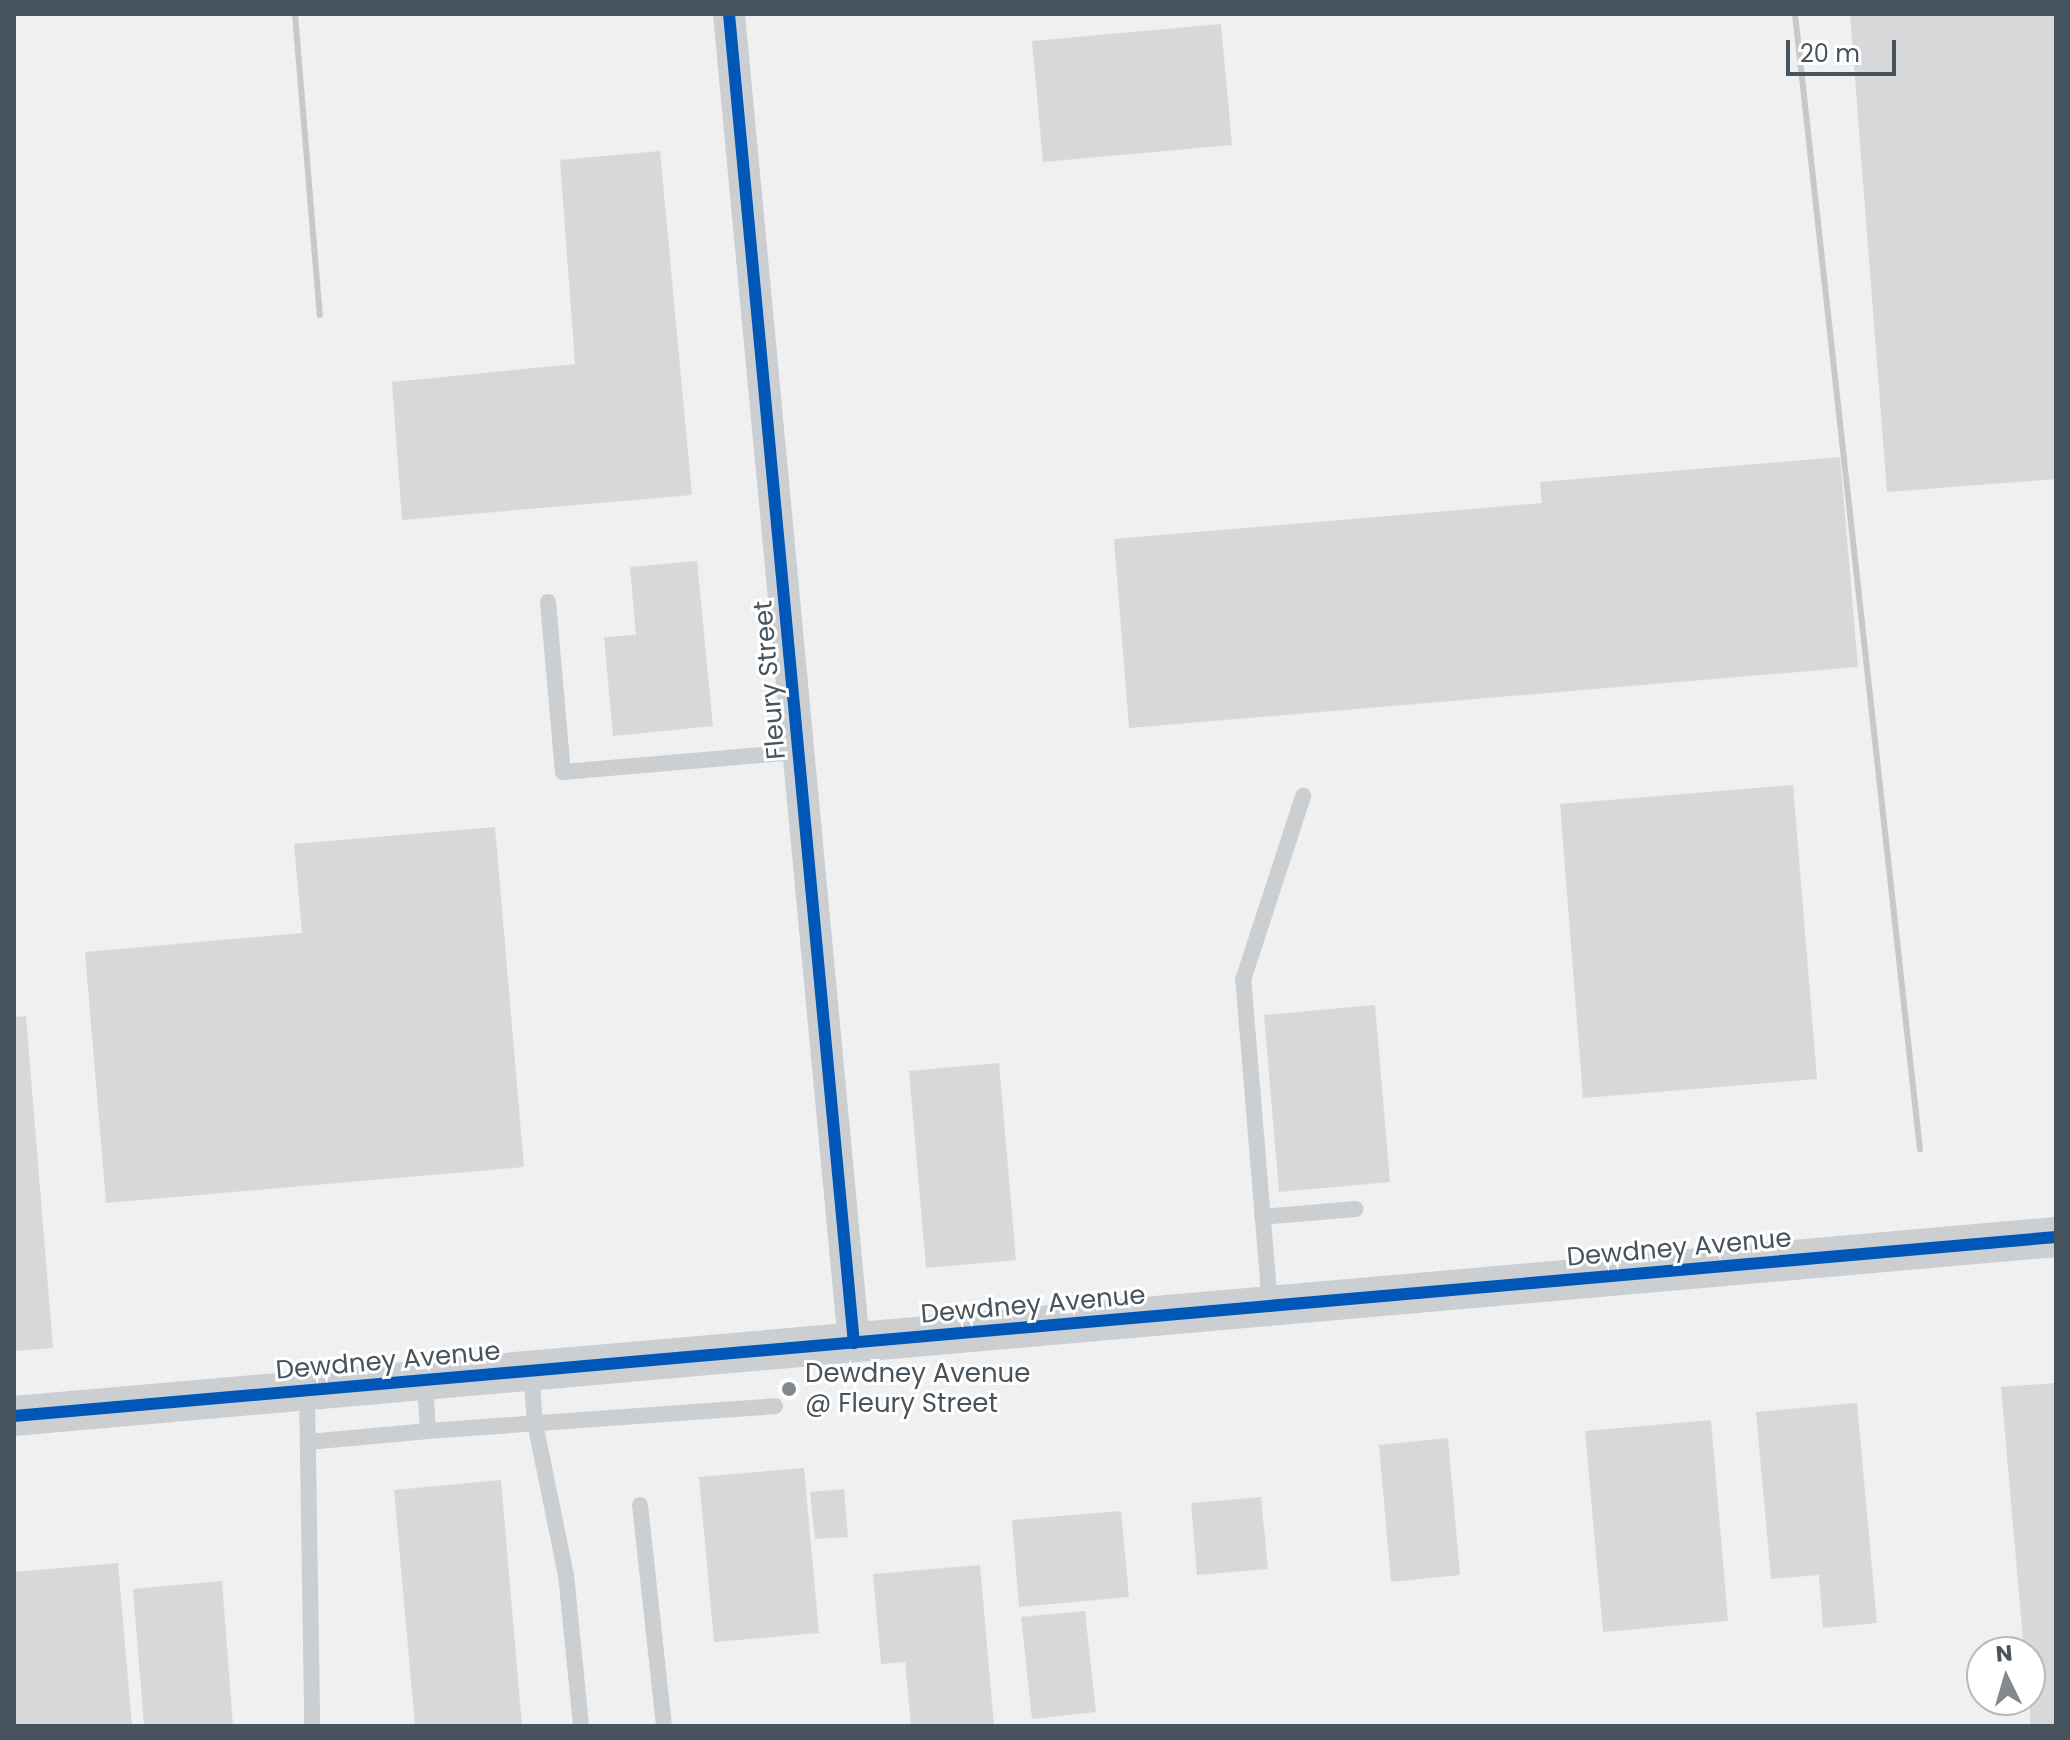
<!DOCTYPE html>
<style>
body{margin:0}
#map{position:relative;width:2070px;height:1740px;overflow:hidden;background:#f1f0f0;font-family:Poppins,sans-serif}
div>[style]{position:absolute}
.building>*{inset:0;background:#d8d8da}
.service>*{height:16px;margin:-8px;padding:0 8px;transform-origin:8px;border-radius:8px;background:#cccfd1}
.minor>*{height:32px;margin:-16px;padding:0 16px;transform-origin:16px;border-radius:16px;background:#cccfd1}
.tertiary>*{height:40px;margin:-20px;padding:0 20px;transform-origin:20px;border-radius:20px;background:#cccfd1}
.rail>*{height:6px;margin:-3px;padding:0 3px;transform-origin:3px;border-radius:3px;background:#c6c8ca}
.cycleway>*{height:12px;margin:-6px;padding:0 6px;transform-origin:6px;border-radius:6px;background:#0057b8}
.dots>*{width:22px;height:22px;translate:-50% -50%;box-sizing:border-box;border:4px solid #fff;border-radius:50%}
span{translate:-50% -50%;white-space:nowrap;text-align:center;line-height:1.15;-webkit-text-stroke:6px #fff;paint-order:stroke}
.street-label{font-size:26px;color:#47535d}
.poi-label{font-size:26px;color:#47535d}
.left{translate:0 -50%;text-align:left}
.frame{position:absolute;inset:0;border:16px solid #47535d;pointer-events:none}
.north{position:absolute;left:1966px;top:1636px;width:80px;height:80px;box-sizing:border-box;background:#fff;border:2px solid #b5babe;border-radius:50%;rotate:355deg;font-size:22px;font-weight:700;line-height:32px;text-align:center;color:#47535d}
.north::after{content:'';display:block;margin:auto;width:28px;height:36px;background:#828a90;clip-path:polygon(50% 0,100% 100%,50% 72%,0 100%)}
.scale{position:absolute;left:1786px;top:40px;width:110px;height:36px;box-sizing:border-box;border:4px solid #47535d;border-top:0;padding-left:10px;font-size:24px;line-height:28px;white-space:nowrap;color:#47535d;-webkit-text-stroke:6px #fff;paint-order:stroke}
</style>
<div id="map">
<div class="building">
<div style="clip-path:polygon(1850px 14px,2056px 14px,2056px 479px,1887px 492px)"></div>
<div style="clip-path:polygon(1221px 24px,1232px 145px,1043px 162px,1032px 41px)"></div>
<div style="clip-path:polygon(660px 151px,692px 495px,402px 520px,392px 382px,575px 364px,560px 160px)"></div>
<div style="clip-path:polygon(1840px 457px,1858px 667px,1129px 728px,1114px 539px,1542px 503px,1540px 482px)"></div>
<div style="clip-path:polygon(697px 561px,713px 726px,613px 736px,604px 637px,636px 635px,630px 567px)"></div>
<div style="clip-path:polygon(1793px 785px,1817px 1079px,1583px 1098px,1560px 804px)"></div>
<div style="clip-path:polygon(495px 827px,524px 1167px,106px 1203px,85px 952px,302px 933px,294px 844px)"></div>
<div style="clip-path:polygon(1375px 1005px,1390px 1182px,1279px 1192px,1264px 1015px)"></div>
<div style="clip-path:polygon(26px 1016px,53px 1348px,14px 1351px,14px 1017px)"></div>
<div style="clip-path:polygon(999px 1063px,1016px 1260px,926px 1268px,909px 1071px)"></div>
<div style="clip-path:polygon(2056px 1383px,2056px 1726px,2030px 1726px,2030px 1652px,2024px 1652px,2001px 1387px)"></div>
<div style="clip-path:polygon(1857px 1403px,1877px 1623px,1823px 1628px,1819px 1575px,1771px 1579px,1756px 1412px)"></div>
<div style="clip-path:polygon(1711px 1420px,1728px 1621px,1603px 1632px,1585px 1431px)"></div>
<div style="clip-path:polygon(1448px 1438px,1460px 1575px,1391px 1582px,1379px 1445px)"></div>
<div style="clip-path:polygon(804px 1468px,819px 1633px,714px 1642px,699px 1477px)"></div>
<div style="clip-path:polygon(501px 1480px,522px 1726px,415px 1726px,394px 1490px)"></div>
<div style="clip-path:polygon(844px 1489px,848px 1537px,815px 1539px,810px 1492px)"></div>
<div style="clip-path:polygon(1261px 1497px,1268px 1569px,1197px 1575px,1191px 1503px)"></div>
<div style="clip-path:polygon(1121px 1511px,1129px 1597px,1019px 1607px,1012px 1520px)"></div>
<div style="clip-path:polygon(118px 1563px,132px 1726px,14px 1726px,14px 1572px)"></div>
<div style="clip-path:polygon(980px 1565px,994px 1726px,911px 1726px,905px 1662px,881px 1664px,873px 1574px)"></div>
<div style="clip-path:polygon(222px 1581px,233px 1726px,144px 1726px,133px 1589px)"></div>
<div style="clip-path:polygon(1085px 1611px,1096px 1712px,1032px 1719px,1021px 1617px)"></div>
</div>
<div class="service">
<div style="left:548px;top:602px;width:171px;rotate:85deg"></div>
<div style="left:563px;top:772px;width:236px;rotate:-4.9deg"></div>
<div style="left:1262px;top:1217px;width:94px;rotate:-4.9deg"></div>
<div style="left:1270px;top:1305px;width:326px;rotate:-94.7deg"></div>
<div style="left:1243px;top:980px;width:194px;rotate:-71.9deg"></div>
<div style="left:531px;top:1371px;width:52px;rotate:85.6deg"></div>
<div style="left:535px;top:1423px;width:155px;rotate:78.5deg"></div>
<div style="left:566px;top:1575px;width:152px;rotate:84.3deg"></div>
<div style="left:307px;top:1391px;width:335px;rotate:89.1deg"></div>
<div style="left:428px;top:1431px;width:348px;rotate:-4.1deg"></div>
<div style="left:308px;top:1442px;width:121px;rotate:-5.2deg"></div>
<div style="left:428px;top:1431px;width:50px;rotate:-93.4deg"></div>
<div style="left:640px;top:1505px;width:222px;rotate:83.8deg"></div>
</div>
<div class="minor">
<div style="left:729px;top:14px;width:1335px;rotate:84.63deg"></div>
</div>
<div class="tertiary">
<div style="left:14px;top:1416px;width:2050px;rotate:-5.01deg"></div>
</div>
<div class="rail">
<div style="left:295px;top:14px;width:302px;rotate:85.3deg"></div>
<div style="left:1795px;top:14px;width:1142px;rotate:83.72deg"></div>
</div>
<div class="cycleway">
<div style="left:729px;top:14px;width:1335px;rotate:84.63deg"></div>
<div style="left:14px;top:1416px;width:2050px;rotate:-5.01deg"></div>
</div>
<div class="dots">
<div style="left:789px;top:1389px;background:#828a90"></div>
</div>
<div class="street-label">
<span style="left:770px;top:680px;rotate:-95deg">Fleury Street</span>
<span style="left:1679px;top:1248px;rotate:-5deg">Dewdney Avenue</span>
<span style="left:1033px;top:1305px;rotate:-5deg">Dewdney Avenue</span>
<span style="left:388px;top:1361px;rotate:-5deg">Dewdney Avenue</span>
</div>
<div class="poi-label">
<span class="left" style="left:805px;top:1389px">Dewdney Avenue<br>@ Fleury Street</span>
</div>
<div class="frame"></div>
<div class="north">N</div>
<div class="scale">20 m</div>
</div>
